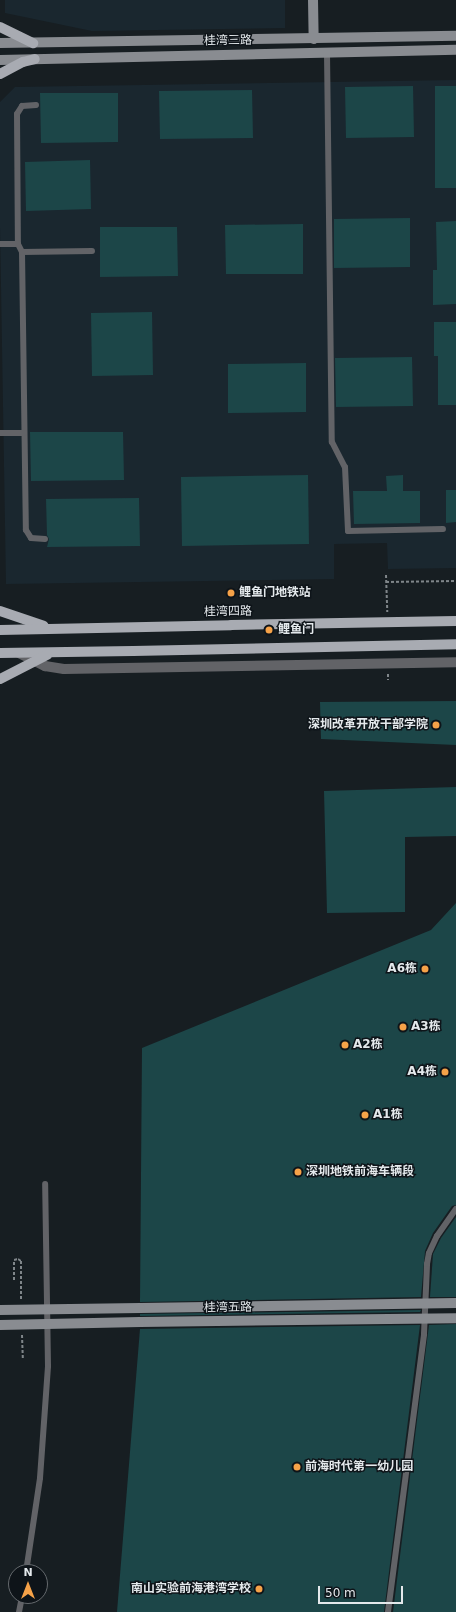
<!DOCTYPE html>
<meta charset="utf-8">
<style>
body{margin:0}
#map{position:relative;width:456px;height:1612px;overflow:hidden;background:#171e22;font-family:"DejaVu Sans","Noto Sans SC",sans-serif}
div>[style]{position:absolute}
.built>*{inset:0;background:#1a272f}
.building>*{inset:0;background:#1c4648}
.path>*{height:2px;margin-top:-1px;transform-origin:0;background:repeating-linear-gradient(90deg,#80868a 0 3px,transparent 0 5px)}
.lane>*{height:6px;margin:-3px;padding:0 3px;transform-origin:3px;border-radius:3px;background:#626367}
.street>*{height:10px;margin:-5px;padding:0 5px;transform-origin:5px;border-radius:5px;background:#626367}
.secondary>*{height:10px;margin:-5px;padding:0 5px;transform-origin:5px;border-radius:5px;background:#898c91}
.primary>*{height:10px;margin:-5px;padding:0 5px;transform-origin:5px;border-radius:5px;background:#a8abb2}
.secondary-bridge>*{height:10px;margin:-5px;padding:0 5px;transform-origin:5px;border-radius:5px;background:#898c91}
.primary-bridge>*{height:10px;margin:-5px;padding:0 5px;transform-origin:5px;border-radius:5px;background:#a8abb2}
.dots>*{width:11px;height:11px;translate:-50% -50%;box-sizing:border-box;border:2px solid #0e1419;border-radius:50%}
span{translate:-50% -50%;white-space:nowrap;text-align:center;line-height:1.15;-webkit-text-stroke:3px #0e1419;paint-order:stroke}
.street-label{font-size:12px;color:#e4e9ec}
.poi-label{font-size:12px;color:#e4e9ec;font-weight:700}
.left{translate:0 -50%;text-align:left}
.right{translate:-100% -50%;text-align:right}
.north{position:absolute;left:8px;top:1564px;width:40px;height:40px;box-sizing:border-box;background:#0e1419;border:1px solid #64696d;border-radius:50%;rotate:0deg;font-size:11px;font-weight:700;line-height:16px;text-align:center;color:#e4e9ec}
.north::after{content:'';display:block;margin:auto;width:14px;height:18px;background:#f6a248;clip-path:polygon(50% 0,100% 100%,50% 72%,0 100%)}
.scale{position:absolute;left:318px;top:1586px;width:85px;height:18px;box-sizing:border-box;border:2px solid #e4e9ec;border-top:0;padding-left:5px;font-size:12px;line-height:14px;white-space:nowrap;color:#e4e9ec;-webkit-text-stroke:3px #0e1419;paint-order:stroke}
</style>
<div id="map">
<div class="built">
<div style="clip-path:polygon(5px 0,285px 0,285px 28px,92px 31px,5px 13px)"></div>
<div style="clip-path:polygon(456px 80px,456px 568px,388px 569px,387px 543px,334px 544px,334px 579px,6px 584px,0 226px,0 102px,15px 87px)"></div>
</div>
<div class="building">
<div style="clip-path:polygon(413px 86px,414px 137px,346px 138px,345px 87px)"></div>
<div style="clip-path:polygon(435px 86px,456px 86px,456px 188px,435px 188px)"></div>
<div style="clip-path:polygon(252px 90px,253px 138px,160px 139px,159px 91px)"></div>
<div style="clip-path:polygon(40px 93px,118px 93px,118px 142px,41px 143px)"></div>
<div style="clip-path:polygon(90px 160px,91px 209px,26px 211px,25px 162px)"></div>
<div style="clip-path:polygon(410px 218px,410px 267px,334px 268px,334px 219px)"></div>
<div style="clip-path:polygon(456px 221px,456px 304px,433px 305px,433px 270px,437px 270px,436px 222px)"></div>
<div style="clip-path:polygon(303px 224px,303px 274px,226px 274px,225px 225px)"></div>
<div style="clip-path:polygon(100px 227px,177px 227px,178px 276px,100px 277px)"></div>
<div style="clip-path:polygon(152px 312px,153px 375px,92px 376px,91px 313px)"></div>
<div style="clip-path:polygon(434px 322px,456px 322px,456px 405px,438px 405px,438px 356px,434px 356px)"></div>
<div style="clip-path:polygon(412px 357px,413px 406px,336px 407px,335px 358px)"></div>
<div style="clip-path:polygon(306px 363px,306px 412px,228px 413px,228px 364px)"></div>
<div style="clip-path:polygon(30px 432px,123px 432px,124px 480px,31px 481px)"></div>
<div style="clip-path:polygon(308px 475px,309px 544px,182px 546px,181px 477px)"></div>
<div style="clip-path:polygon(403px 475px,403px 491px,420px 491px,420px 523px,354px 524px,353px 491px,387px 491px,386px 476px)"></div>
<div style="clip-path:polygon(446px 490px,456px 490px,456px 522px,446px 523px)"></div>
<div style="clip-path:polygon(139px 498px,140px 546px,47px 547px,49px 539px,47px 535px,46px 499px)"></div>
<div style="clip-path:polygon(456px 701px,456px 745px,321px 739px,320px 702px)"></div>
<div style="clip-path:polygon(456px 787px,456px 836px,405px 837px,405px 912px,327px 913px,324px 791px)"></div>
<div style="clip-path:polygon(456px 903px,456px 1205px,452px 1206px,433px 1233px,425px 1251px,421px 1297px,140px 1302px,142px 1048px,431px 930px)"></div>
<div style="clip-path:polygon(456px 1217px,456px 1297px,430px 1297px,433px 1254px,441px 1238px)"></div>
<div style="clip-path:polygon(421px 1310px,420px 1312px,140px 1316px,140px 1314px)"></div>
<div style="clip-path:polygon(456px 1324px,456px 1612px,393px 1612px,429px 1325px)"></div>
<div style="clip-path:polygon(420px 1325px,384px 1612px,117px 1612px,140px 1329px)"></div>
</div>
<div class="path">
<div style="left:386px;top:575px;width:37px;rotate:88deg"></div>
<div style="left:386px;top:582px;width:70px;rotate:-0.8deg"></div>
<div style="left:388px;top:674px;width:6px;rotate:90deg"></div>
<div style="left:14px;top:1280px;width:20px;rotate:-90deg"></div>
<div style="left:14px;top:1260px;width:4px;rotate:-14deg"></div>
<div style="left:18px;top:1259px;width:4px;rotate:34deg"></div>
<div style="left:21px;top:1261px;width:40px;rotate:90deg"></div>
<div style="left:22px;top:1335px;width:23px;rotate:88deg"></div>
</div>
<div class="lane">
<div style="left:327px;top:53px;width:389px;rotate:89.3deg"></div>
<div style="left:332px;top:442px;width:28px;rotate:63deg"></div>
<div style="left:345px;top:467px;width:64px;rotate:87.3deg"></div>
<div style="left:348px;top:531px;width:95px;rotate:-1.2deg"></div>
<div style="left:36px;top:105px;width:14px;rotate:176deg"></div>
<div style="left:22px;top:106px;width:9px;rotate:122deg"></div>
<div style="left:17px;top:114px;width:130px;rotate:89.6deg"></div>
<div style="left:18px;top:244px;width:9px;rotate:63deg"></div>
<div style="left:22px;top:252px;width:278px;rotate:89.2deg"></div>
<div style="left:26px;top:530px;width:9px;rotate:58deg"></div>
<div style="left:31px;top:538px;width:14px;rotate:4deg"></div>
<div style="left:0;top:244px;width:18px"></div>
<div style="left:22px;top:252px;width:70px;rotate:-0.8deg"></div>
<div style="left:0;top:433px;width:24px"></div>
<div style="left:26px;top:1572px;width:95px;rotate:-81.5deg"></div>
<div style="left:40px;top:1478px;width:112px;rotate:-85.9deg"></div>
<div style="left:48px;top:1366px;width:182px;rotate:-90.9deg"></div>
<div style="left:19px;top:1612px;width:16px;rotate:-79deg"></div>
<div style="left:388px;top:1612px;width:280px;rotate:-82.6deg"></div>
<div style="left:424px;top:1334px;width:70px;rotate:-87.5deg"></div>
<div style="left:427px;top:1264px;width:11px;rotate:-80deg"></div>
<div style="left:429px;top:1253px;width:19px;rotate:-65deg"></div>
<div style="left:437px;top:1236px;width:33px;rotate:-55deg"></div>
</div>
<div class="street">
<div style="left:19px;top:653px;width:29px;rotate:27deg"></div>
<div style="left:45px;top:666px;width:19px;rotate:9deg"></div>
<div style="left:64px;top:669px;width:392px;rotate:-1deg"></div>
</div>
<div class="secondary">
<div style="left:313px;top:0;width:39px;rotate:89deg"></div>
<div style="left:0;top:43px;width:456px;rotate:-0.9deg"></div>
<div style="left:0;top:60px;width:456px;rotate:-1.3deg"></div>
<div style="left:140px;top:1308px;width:316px;rotate:-0.9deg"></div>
<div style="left:140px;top:1322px;width:316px;rotate:-0.7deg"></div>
</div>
<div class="primary">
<div style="left:0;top:27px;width:37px;rotate:26deg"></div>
<div style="left:0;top:74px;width:26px;rotate:-28deg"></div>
<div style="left:23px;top:62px;width:12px;rotate:-14deg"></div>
<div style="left:0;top:611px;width:46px;rotate:18.8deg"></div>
<div style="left:0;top:630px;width:231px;rotate:-1.2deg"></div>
<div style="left:0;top:653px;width:133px;rotate:-0.9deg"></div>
<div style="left:0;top:679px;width:53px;rotate:-27.1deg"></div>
</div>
<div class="secondary-bridge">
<div style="left:0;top:1310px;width:140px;rotate:-0.8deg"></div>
<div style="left:0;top:1325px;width:140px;rotate:-1.2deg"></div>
</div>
<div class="primary-bridge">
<div style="left:231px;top:625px;width:225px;rotate:-1deg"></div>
<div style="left:133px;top:651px;width:323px;rotate:-1.2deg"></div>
</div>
<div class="dots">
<div style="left:231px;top:593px;background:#f6a248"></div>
<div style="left:269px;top:630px;background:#f6a248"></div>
<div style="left:436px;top:725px;background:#f6a248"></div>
<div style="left:425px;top:969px;background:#f6a248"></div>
<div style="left:403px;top:1027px;background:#f6a248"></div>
<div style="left:345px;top:1045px;background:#f6a248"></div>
<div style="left:445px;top:1072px;background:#f6a248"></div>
<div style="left:365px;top:1115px;background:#f6a248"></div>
<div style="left:298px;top:1172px;background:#f6a248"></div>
<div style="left:297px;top:1467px;background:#f6a248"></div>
<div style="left:259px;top:1589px;background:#f6a248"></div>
</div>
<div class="street-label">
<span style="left:228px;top:41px;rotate:-1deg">桂湾三路</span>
<span style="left:228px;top:612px;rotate:-1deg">桂湾四路</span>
<span style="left:228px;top:1308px;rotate:-1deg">桂湾五路</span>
</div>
<div class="poi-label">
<span class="left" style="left:239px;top:593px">鲤鱼门地铁站</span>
<span class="left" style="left:278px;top:630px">鲤鱼门</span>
<span class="right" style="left:428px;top:725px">深圳改革开放干部学院</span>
<span class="right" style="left:417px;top:969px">A6栋</span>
<span class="left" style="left:411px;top:1027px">A3栋</span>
<span class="left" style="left:353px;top:1045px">A2栋</span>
<span class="right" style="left:437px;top:1072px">A4栋</span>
<span class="left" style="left:373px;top:1115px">A1栋</span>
<span class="left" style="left:306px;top:1172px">深圳地铁前海车辆段</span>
<span class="left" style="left:305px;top:1467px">前海时代第一幼儿园</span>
<span class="right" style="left:251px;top:1589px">南山实验前海港湾学校</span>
</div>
<div class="north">N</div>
<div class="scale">50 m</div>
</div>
